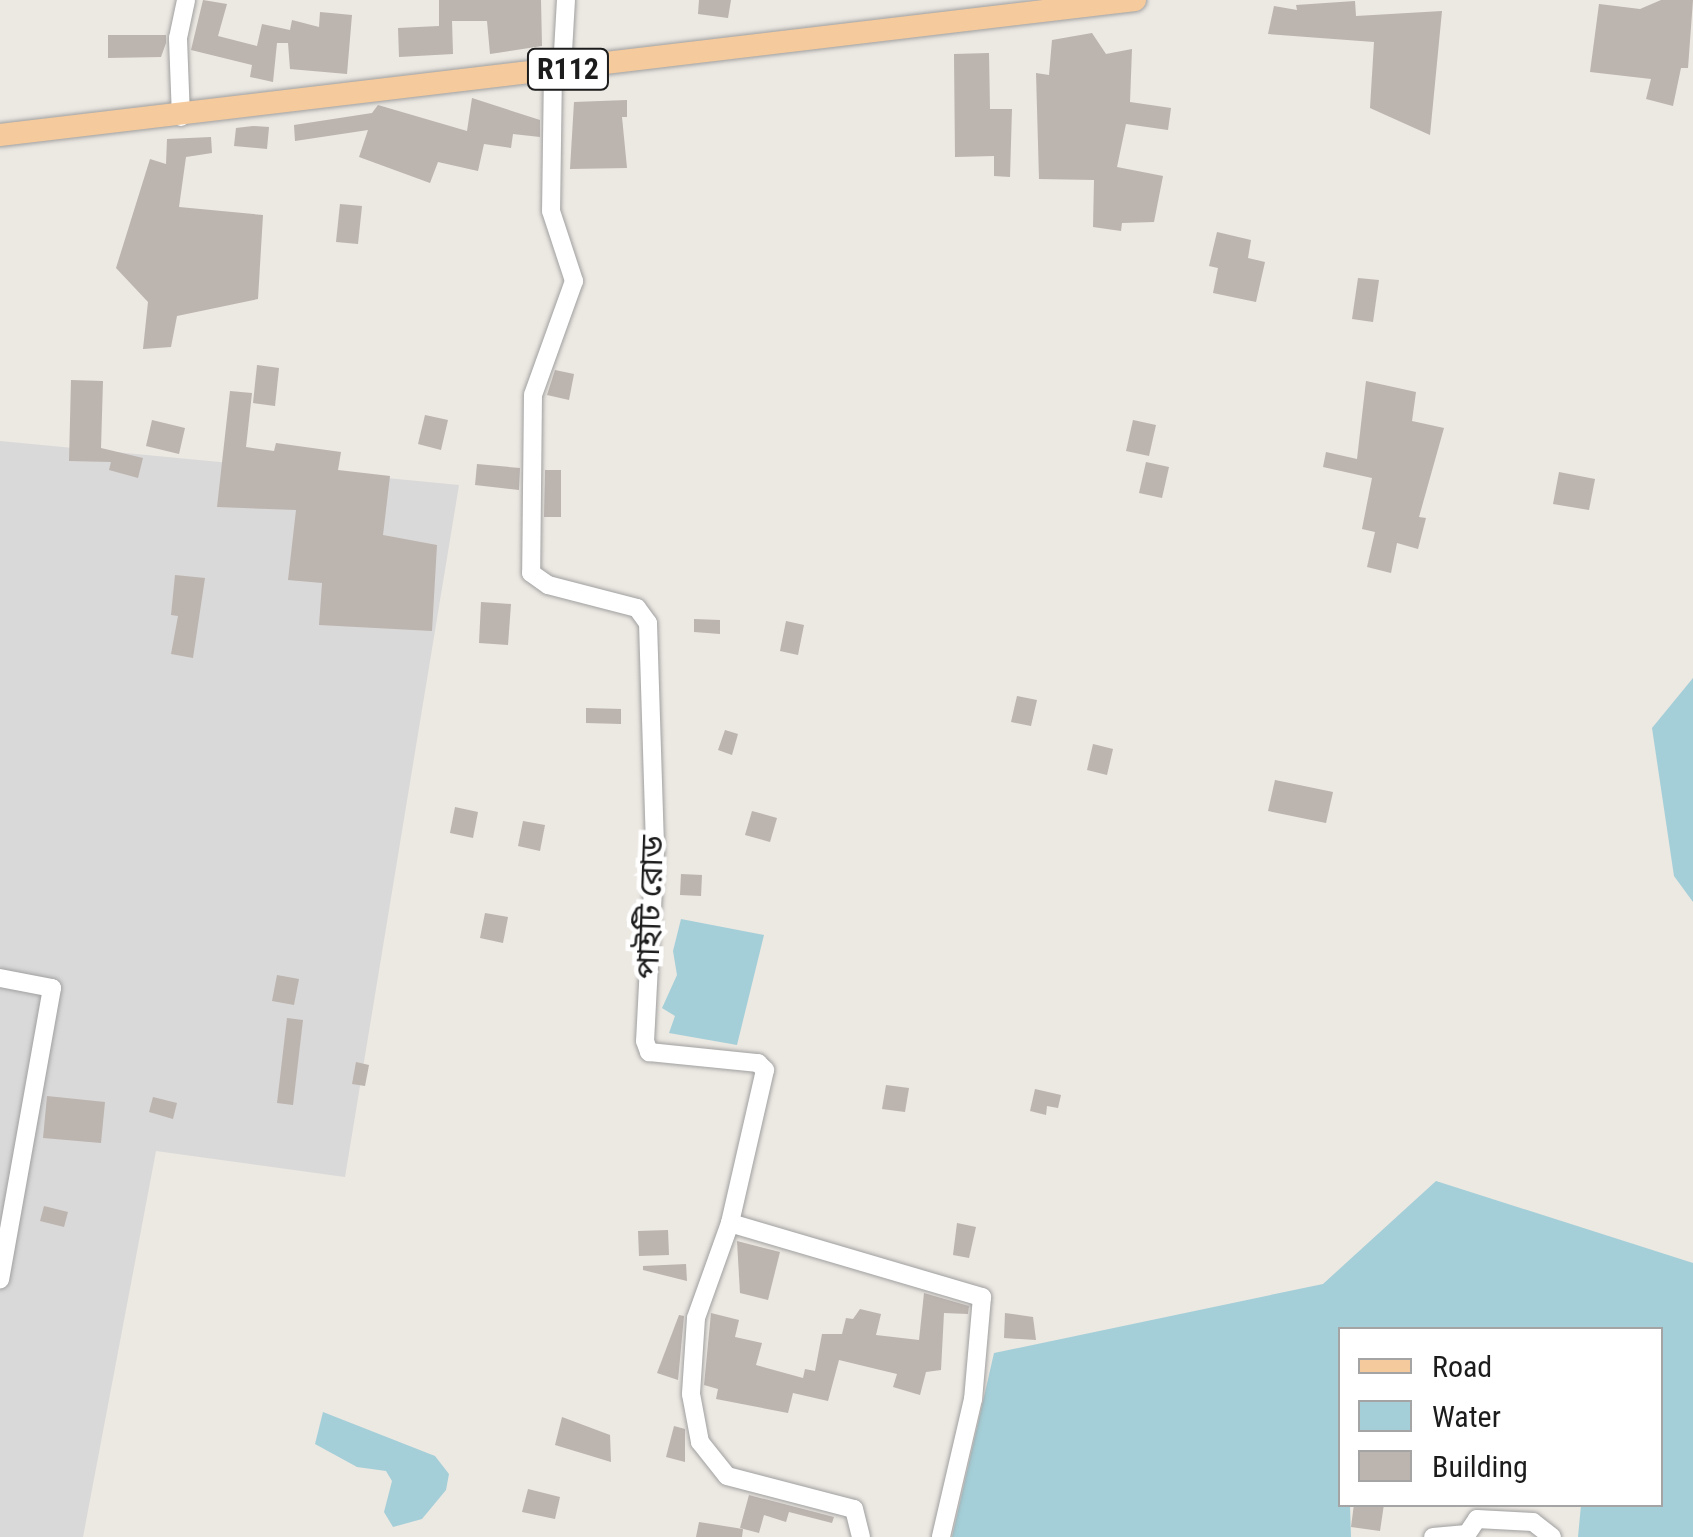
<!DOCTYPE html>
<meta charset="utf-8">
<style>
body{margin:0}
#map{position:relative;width:1693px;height:1537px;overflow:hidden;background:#ece8e2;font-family:"Roboto Condensed","Noto Sans Bengali",sans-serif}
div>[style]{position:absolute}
.residential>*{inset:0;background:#dad9d9}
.water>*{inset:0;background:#a4cfd8}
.building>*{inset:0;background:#bcb4af}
.roads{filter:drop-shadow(0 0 2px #a0a0a0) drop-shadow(0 0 2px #a0a0a0)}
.minor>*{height:18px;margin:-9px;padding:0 9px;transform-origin:9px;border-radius:9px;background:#fff}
.major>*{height:22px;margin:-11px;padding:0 11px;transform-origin:11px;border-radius:11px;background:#f5cb9e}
span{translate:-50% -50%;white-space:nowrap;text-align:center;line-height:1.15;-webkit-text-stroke:9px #fff;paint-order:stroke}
.shield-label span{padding:2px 8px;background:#fff;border:2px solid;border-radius:8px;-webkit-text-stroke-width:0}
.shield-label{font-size:30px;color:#1c1c1c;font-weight:700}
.street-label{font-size:32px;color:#1c1c1c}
.legend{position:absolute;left:1338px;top:1327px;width:325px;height:180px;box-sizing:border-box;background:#fff;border:2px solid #a4a4a4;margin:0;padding:12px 18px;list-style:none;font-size:30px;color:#1c1c1c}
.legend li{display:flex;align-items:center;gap:20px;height:50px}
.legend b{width:50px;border:2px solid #a4a4a4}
</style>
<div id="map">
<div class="residential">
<div style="clip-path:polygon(0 441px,459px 485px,345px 1177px,156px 1151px,83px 1537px,0 1537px)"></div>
</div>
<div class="water">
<div style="clip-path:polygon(1693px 678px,1693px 902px,1674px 876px,1652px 728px)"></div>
<div style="clip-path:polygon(681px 919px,764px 935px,737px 1045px,669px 1033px,675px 1016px,662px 1008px,677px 975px,673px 951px)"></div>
<div style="clip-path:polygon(1436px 1181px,1693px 1263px,1693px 1537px,1578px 1537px,1581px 1505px,1660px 1504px,1660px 1330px,1340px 1330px,1340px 1504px,1350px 1505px,1351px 1537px,952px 1537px,994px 1353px,1323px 1284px)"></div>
<div style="clip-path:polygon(323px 1412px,435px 1456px,449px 1474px,446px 1490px,422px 1519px,393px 1527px,384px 1512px,392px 1481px,386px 1471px,357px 1467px,315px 1444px)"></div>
</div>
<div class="building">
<div style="clip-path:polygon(203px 0,227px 4px,218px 36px,257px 46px,262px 24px,290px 30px,292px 20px,319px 27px,320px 12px,352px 15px,347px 74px,290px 69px,288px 43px,277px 43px,273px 82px,250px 77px,252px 65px,191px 50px)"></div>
<div style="clip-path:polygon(439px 0,541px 0,542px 46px,490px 54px,487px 21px,452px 21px,453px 54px,399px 57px,398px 28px,439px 26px)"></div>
<div style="clip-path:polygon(699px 0,731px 0,728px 18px,698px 14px)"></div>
<div style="clip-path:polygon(1661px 0,1693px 0,1688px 68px,1681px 68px,1673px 106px,1646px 99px,1651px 79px,1590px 72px,1599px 4px,1640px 9px)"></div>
<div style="clip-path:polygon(1355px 1px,1356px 16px,1442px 11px,1430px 135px,1370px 108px,1374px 42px,1268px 34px,1274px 6px,1297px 10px,1296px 5px)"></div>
<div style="clip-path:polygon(1092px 33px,1106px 54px,1132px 49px,1130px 102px,1171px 108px,1168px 130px,1126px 124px,1117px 167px,1163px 176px,1154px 222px,1122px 223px,1121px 231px,1093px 227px,1094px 180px,1039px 179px,1036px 73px,1049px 75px,1052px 40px)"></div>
<div style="clip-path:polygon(108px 35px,166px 35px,166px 43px,161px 57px,108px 58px)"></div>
<div style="clip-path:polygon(989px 53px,990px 109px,1012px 109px,1010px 177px,994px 176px,994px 156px,955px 157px,954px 54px)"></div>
<div style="clip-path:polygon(472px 98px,540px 120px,540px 137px,513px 134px,511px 148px,484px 144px,478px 171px,438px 162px,430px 183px,359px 157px,368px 130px,295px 141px,294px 125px,372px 113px,378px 105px,467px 131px)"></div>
<div style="clip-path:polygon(627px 100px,627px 117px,622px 117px,627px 168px,570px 169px,574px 102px)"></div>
<div style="clip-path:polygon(253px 126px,269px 127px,267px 149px,234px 146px,236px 128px)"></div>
<div style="clip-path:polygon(211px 137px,212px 153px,186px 157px,179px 207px,263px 215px,258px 299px,177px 316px,171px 347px,143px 349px,148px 302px,116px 268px,150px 159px,166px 164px,167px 139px)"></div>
<div style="clip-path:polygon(340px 204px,362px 206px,358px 244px,336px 242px)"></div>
<div style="clip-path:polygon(1217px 232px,1251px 240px,1248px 258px,1265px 262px,1256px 302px,1213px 293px,1218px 268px,1209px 266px)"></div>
<div style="clip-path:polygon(1358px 278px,1379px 280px,1373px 322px,1352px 319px)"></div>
<div style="clip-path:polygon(257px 365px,279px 368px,275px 406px,253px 403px)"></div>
<div style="clip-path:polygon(555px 370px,574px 374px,569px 400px,547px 395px)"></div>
<div style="clip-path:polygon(71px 380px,103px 381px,101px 448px,143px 458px,138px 478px,109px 470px,111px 462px,69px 461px)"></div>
<div style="clip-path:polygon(1366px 381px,1416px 392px,1412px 421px,1444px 428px,1419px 517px,1426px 518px,1418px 549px,1397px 543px,1391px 573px,1367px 567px,1375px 532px,1362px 529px,1372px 478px,1323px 467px,1326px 452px,1357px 459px)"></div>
<div style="clip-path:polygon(230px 391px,252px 393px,246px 447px,274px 451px,276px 443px,341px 452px,338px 470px,390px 476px,383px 535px,437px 545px,432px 631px,319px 625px,322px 583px,288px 580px,296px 510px,217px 507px)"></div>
<div style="clip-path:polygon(425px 415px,448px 420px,441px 450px,418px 444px)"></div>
<div style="clip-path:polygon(152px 420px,185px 428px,179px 454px,146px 446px)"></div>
<div style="clip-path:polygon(1133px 420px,1156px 425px,1149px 456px,1126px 451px)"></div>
<div style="clip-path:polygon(1146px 462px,1169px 467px,1162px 498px,1139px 493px)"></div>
<div style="clip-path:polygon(477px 464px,520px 468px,519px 490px,475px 485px)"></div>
<div style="clip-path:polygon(545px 470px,561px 470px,561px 517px,544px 517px)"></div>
<div style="clip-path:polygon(1559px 472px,1595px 479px,1589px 510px,1553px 504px)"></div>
<div style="clip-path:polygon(175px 575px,205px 578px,193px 658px,171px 654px,178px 616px,171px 615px)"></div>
<div style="clip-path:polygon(481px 602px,511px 604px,508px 645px,479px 643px)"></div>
<div style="clip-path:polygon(694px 619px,720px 620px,720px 634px,694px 632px)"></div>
<div style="clip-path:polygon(786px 621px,804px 625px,798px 655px,780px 651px)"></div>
<div style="clip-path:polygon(1017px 696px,1037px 700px,1031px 726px,1011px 722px)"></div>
<div style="clip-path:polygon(586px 708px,621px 709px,621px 724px,586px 723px)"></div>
<div style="clip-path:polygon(725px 730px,738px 734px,732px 755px,718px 750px)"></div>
<div style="clip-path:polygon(1093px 744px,1113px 749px,1107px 775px,1087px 770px)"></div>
<div style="clip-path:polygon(1275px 780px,1333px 792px,1326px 823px,1268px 811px)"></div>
<div style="clip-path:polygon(455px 807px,478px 812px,473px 838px,450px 833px)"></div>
<div style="clip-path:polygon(752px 811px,777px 818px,770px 842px,745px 835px)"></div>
<div style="clip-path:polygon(523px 821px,545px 825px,540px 851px,518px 846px)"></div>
<div style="clip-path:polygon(681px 874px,702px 875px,701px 896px,680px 895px)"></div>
<div style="clip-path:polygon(485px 913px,508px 917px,503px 943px,480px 938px)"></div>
<div style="clip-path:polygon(277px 975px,299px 979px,294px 1005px,272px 1001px)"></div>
<div style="clip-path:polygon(287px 1018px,303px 1020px,293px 1105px,277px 1103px)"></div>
<div style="clip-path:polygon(356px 1062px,369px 1065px,365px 1086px,352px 1084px)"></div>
<div style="clip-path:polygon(886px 1085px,909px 1088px,905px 1112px,882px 1109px)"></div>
<div style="clip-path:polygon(1035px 1089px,1061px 1095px,1058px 1108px,1047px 1106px,1046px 1115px,1030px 1111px)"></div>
<div style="clip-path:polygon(47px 1096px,105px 1102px,101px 1143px,43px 1138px)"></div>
<div style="clip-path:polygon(153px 1097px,177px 1103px,173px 1119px,149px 1112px)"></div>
<div style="clip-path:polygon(44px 1206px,68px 1212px,64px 1227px,40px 1221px)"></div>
<div style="clip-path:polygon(957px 1223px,976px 1227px,969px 1258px,953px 1255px)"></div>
<div style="clip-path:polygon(668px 1230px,669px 1255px,639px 1256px,638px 1231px)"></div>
<div style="clip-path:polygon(737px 1241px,780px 1252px,768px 1300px,740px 1293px)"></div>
<div style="clip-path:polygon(686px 1264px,687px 1281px,643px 1270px,643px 1266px)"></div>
<div style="clip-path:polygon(924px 1293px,969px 1306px,968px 1314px,944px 1313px,941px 1370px,926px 1372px,920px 1395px,893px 1387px,897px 1374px,839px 1360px,828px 1401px,793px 1393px,788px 1413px,716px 1399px,718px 1389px,704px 1385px,711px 1313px,739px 1320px,735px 1337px,762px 1343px,756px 1365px,803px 1378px,805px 1369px,815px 1371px,822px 1334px,842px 1334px,846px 1318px,853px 1319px,860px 1309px,881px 1314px,876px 1335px,919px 1340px)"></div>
<div style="clip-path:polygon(1005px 1313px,1033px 1317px,1036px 1340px,1004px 1338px)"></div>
<div style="clip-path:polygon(679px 1315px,684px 1316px,678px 1380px,657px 1373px)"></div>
<div style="clip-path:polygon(562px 1417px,610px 1435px,611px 1462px,555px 1445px)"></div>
<div style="clip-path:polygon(674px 1426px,685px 1429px,685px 1462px,666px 1457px)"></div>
<div style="clip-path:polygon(528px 1489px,560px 1497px,555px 1519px,522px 1512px)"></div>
<div style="clip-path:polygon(749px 1495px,834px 1517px,832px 1523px,789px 1512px,786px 1522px,764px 1515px,759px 1533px,740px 1528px)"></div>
<div style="clip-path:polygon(1354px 1504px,1384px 1504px,1380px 1531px,1351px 1527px)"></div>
<div style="clip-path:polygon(699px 1522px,743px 1529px,742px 1537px,696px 1537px)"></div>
</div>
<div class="roads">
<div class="minor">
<div style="left:562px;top:69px;width:69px;rotate:-86.7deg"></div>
<div style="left:553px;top:70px;width:141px;rotate:90.8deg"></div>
<div style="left:551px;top:211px;width:74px;rotate:71.8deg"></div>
<div style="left:574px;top:281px;width:121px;rotate:109.8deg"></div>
<div style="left:533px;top:395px;width:178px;rotate:90.6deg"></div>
<div style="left:531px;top:573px;width:21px;rotate:35deg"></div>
<div style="left:548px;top:585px;width:92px;rotate:14.5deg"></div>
<div style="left:637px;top:608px;width:19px;rotate:54deg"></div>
<div style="left:648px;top:623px;width:228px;rotate:88.2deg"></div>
<div style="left:655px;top:851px;width:190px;rotate:93deg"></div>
<div style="left:645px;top:1041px;width:12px;rotate:70deg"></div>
<div style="left:649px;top:1052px;width:110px;rotate:5.8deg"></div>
<div style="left:758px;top:1063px;width:10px;rotate:45deg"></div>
<div style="left:765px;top:1070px;width:157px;rotate:102.9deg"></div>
<div style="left:730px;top:1223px;width:263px;rotate:16.4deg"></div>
<div style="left:982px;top:1297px;width:102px;rotate:95deg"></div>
<div style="left:973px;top:1399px;width:142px;rotate:103.1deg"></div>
<div style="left:181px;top:117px;width:79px;rotate:-92.2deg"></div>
<div style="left:178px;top:38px;width:39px;rotate:-78deg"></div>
<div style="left:0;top:978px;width:53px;rotate:10.9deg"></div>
<div style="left:52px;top:988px;width:296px;rotate:100.1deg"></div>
<div style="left:730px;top:1223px;width:101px;rotate:109.7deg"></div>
<div style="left:696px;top:1318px;width:76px;rotate:93.8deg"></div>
<div style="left:691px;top:1394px;width:49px;rotate:79.4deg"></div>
<div style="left:700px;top:1442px;width:43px;rotate:51.5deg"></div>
<div style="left:727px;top:1476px;width:131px;rotate:14.6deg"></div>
<div style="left:854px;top:1509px;width:29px;rotate:76deg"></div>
<div style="left:1433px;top:1537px;width:34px;rotate:-5deg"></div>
<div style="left:1467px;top:1534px;width:18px;rotate:-56deg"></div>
<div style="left:1477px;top:1519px;width:56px;rotate:3.1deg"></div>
<div style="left:1533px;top:1522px;width:24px;rotate:38deg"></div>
</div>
<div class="major">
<div style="left:0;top:135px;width:1143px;rotate:-6.78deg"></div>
</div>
</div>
<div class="shield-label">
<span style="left:568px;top:69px">R112</span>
</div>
<div class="street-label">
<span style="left:650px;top:907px;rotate:-88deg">পাইটি রোড</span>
</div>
<ul class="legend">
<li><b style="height:12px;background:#f5cb9e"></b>Road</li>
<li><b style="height:28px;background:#a4cfd8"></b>Water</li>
<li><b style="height:28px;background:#bcb4af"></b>Building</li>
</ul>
</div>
